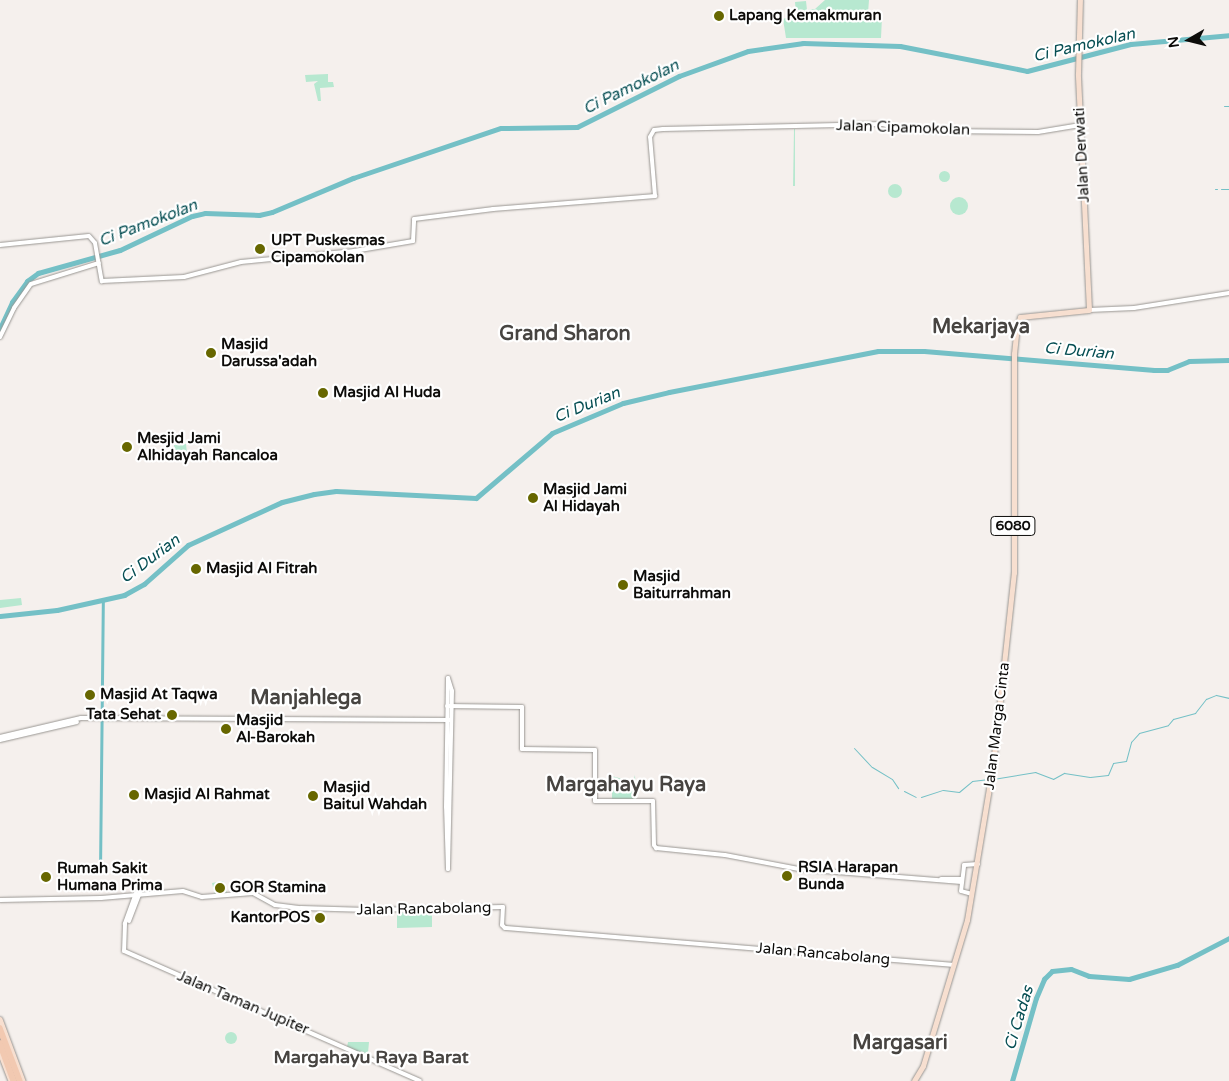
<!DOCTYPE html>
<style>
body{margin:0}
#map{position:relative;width:1229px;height:1081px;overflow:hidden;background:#f5f0ed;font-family:"Varela Round",sans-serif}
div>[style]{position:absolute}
.green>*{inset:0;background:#b7e8d0}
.round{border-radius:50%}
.stream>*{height:1px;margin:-0.5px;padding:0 0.5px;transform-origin:0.5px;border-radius:0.5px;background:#74c0c6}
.canal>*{height:3px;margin:-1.5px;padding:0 1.5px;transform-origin:1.5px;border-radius:1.5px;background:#74c0c6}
.river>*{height:5px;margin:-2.5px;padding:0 2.5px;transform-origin:2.5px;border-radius:2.5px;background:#74c0c6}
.roads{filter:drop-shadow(0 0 1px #999692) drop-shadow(0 0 1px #999692)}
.minor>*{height:4px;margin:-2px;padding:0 2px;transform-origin:2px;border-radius:2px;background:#fff}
.major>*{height:4.5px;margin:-2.25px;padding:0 2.25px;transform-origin:2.25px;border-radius:2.25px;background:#f7dfd0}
.highway>*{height:5.5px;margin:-2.75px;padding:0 2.75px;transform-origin:2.75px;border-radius:2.75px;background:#f2c9b1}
.dots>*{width:14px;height:14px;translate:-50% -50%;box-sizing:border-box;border:2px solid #fff;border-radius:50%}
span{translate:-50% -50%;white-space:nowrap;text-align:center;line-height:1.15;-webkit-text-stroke:4.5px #fff;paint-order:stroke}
.shield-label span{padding:1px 4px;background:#fff;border:1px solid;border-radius:4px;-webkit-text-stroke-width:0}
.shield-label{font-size:14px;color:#0d0c0a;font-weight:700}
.poi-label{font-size:15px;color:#0d0c0a;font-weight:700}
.left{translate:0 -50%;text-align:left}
.right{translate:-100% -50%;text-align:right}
.street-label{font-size:15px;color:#0d0c0a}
.water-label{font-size:16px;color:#064e53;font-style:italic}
.quarter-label{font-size:18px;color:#474441;font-weight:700}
.district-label{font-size:20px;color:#474441;font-weight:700}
.north{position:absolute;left:1164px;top:15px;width:50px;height:50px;-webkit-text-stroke:4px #fff;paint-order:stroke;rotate:262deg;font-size:14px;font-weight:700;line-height:20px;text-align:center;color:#0d0c0a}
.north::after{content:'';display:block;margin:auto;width:18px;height:22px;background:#0d0c0a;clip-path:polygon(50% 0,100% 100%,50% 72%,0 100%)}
</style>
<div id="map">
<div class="green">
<div style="clip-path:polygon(825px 0,869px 0,868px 13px,882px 17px,881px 38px,786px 38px,783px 19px,796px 14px,795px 2px,806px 1px,807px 10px,815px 9px)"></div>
<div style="clip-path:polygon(328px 74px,328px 82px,333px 82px,334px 87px,320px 88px,321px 101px,318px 101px,314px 84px,318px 81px,306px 82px,305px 75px)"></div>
<div style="clip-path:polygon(794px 129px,795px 129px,795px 186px,793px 186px)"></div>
<div class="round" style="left:938.5px;top:170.5px;width:11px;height:11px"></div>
<div class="round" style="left:888px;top:184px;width:14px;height:14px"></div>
<div class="round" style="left:950px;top:197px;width:18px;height:18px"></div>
<div style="clip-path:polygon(186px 444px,187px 453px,178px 453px,176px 458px,174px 445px)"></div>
<div style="clip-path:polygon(21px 598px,22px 605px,0 608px,0 600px)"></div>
<div style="clip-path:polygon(635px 775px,636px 799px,612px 799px,612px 776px,633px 782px)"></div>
<div style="clip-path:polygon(223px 881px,227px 893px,215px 895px,212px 883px)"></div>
<div style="clip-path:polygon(432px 911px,432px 927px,397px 928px,397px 913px)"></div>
<div class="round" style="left:225px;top:1032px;width:12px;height:12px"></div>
<div style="clip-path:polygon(348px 1042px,369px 1042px,368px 1053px,364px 1055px,347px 1047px)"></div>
</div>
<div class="stream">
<div style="left:1224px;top:106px;width:5px"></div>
<div style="left:1215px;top:189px;width:2px"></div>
<div style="left:1221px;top:189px;width:8px"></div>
<div style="left:854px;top:748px;width:26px;rotate:47deg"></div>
<div style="left:872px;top:767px;width:23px;rotate:31deg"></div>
<div style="left:892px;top:779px;width:11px;rotate:56deg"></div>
<div style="left:993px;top:779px;width:43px;rotate:-9.5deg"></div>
<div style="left:1035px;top:772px;width:19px;rotate:21deg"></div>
<div style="left:1053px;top:779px;width:13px;rotate:-29deg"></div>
<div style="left:1064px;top:773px;width:26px;rotate:9deg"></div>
<div style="left:1090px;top:777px;width:18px;rotate:-6deg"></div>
<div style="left:1108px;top:775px;width:13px;rotate:-67deg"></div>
<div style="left:1113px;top:763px;width:13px;rotate:-9deg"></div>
<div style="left:1126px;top:761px;width:20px;rotate:-75deg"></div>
<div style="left:1131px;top:742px;width:12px;rotate:-48deg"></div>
<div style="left:1139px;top:733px;width:30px;rotate:-15deg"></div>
<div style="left:1168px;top:725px;width:8px;rotate:-50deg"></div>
<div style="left:1173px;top:719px;width:23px;rotate:-15deg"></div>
<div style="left:1195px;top:713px;width:18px;rotate:-52deg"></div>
<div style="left:1206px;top:699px;width:11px;rotate:-22deg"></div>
<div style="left:1216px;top:695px;width:13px;rotate:13deg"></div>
<div style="left:904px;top:791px;width:13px;rotate:27deg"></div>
<div style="left:921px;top:797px;width:23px;rotate:-18deg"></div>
<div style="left:943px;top:790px;width:16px;rotate:7deg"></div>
<div style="left:959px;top:792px;width:17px;rotate:-40deg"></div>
<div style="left:972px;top:781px;width:17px;rotate:-7deg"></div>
</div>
<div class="canal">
<div style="left:100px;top:872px;width:271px;rotate:-89.4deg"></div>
</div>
<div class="river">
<div style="left:0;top:328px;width:29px;rotate:-65deg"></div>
<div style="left:12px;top:302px;width:26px;rotate:-54deg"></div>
<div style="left:27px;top:281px;width:14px;rotate:-36deg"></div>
<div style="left:38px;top:273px;width:85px;rotate:-15.7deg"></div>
<div style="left:120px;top:250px;width:80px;rotate:-25.3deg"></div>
<div style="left:192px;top:216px;width:13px;rotate:-13deg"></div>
<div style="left:205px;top:213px;width:54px;rotate:2.1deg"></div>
<div style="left:259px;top:215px;width:13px;rotate:-13deg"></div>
<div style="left:272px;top:212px;width:88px;rotate:-22.8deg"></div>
<div style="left:353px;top:178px;width:156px;rotate:-18.7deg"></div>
<div style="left:501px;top:128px;width:76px;rotate:-0.8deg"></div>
<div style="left:577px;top:127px;width:114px;rotate:-26.6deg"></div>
<div style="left:679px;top:76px;width:73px;rotate:-19.9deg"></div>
<div style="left:748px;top:51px;width:56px;rotate:-8.3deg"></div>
<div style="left:803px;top:43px;width:97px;rotate:1.8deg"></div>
<div style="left:900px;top:46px;width:129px;rotate:11.1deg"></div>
<div style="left:1027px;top:71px;width:107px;rotate:-14.6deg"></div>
<div style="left:1131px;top:44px;width:98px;rotate:-5.2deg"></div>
<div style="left:0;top:616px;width:57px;rotate:-6deg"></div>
<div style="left:57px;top:610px;width:69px;rotate:-12.6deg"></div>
<div style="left:124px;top:595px;width:23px;rotate:-29deg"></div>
<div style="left:144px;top:584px;width:59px;rotate:-41.6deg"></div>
<div style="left:188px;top:545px;width:103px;rotate:-24.6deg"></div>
<div style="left:282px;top:502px;width:33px;rotate:-14deg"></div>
<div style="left:314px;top:494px;width:22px;rotate:-8deg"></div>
<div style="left:336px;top:491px;width:140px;rotate:2.9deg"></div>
<div style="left:476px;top:498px;width:100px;rotate:-40.5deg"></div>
<div style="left:552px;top:433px;width:77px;rotate:-22.9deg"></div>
<div style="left:623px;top:403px;width:47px;rotate:-13.4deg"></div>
<div style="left:669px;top:392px;width:213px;rotate:-11.1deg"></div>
<div style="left:878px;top:351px;width:46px"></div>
<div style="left:924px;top:351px;width:231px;rotate:4.7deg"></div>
<div style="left:1154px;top:370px;width:13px"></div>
<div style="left:1167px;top:370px;width:24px;rotate:-22deg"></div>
<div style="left:1189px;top:361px;width:40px;rotate:-1.4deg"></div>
<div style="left:1012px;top:1081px;width:86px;rotate:-73.9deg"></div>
<div style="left:1036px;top:998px;width:21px;rotate:-67deg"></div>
<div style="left:1044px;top:979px;width:11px;rotate:-45deg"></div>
<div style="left:1052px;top:971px;width:19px;rotate:-6deg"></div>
<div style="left:1071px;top:969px;width:19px;rotate:21deg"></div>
<div style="left:1089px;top:976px;width:40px;rotate:4.3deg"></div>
<div style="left:1129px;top:979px;width:50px;rotate:-16.3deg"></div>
<div style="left:1177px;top:965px;width:59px;rotate:-27.4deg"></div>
</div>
<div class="roads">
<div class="minor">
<div style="left:0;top:245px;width:89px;rotate:-5.8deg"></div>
<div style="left:89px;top:236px;width:9px;rotate:49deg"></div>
<div style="left:95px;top:243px;width:39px;rotate:80deg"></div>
<div style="left:102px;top:281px;width:82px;rotate:-2.8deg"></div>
<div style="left:184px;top:277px;width:59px;rotate:-14.7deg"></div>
<div style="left:241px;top:262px;width:114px;rotate:-5.6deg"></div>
<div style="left:354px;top:251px;width:60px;rotate:-9.6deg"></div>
<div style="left:413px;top:241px;width:22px;rotate:-87deg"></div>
<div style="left:414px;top:219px;width:80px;rotate:-7.2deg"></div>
<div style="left:493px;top:209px;width:163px;rotate:-4.6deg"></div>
<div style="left:655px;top:196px;width:59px;rotate:-94.8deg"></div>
<div style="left:650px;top:137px;width:8px;rotate:-60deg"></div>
<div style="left:654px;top:130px;width:9px;rotate:-6deg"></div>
<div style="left:663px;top:129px;width:220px;rotate:-1.3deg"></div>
<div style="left:883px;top:124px;width:19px;rotate:16deg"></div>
<div style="left:901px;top:129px;width:41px;rotate:2.8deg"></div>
<div style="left:942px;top:131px;width:96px;rotate:0.6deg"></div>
<div style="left:1038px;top:132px;width:43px;rotate:-9.5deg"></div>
<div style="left:1089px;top:310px;width:45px;rotate:-2.5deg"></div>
<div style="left:1134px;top:308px;width:96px;rotate:-9deg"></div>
<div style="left:0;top:337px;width:32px;rotate:-64deg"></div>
<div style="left:14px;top:308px;width:29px;rotate:-55deg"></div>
<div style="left:31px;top:284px;width:71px;rotate:-17.2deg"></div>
<div style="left:448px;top:678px;width:14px;rotate:73deg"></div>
<div style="left:452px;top:691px;width:178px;rotate:91.3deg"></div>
<div style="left:448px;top:869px;width:62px;rotate:-91.8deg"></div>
<div style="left:446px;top:807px;width:129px;rotate:-89.1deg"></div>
<div style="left:447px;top:706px;width:75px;rotate:0.8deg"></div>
<div style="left:522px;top:707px;width:42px;rotate:90deg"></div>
<div style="left:522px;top:749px;width:73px;rotate:0.8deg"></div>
<div style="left:595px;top:750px;width:51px;rotate:90deg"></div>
<div style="left:595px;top:801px;width:58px"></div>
<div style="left:653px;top:801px;width:44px;rotate:88.7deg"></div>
<div style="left:654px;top:845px;width:4px;rotate:56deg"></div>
<div style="left:656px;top:848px;width:69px;rotate:5.8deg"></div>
<div style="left:725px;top:855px;width:75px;rotate:10.7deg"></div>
<div style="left:799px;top:869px;width:163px;rotate:4.6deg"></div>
<div style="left:0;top:737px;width:83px;rotate:-13.2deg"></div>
<div style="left:81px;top:718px;width:370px;rotate:0.3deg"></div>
<div style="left:0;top:740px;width:79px;rotate:-13.2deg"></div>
<div style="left:941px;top:879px;width:21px"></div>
<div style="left:136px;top:893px;width:33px;rotate:110deg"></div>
<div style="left:125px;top:924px;width:27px;rotate:92deg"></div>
<div style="left:124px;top:951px;width:323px;rotate:23.7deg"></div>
<div style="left:972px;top:894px;width:11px;rotate:-165deg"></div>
<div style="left:961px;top:891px;width:26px;rotate:-83deg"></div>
<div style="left:964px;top:865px;width:14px;rotate:-4deg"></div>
<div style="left:0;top:900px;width:101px;rotate:-1.1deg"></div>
<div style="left:101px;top:898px;width:82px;rotate:-4.9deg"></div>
<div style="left:183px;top:891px;width:20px;rotate:18deg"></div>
<div style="left:202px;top:897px;width:51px;rotate:-4.5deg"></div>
<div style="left:253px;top:893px;width:25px;rotate:29deg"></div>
<div style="left:275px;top:905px;width:26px;rotate:7deg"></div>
<div style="left:301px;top:908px;width:67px;rotate:1.7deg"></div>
<div style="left:368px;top:910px;width:135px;rotate:-1.3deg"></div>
<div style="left:503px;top:907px;width:18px;rotate:93deg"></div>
<div style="left:502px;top:925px;width:4px;rotate:45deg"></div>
<div style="left:505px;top:928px;width:449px;rotate:4.7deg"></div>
<div style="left:129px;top:921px;width:31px;rotate:-69deg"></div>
</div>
<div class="major">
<div style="left:0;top:1019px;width:66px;rotate:69.6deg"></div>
<div style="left:0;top:1052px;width:31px;rotate:69deg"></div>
<div style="left:914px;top:1081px;width:17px;rotate:-59deg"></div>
<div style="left:923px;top:1066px;width:152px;rotate:-73.2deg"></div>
<div style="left:967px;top:920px;width:157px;rotate:-80.5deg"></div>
<div style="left:993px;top:765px;width:193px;rotate:-83.8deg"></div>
<div style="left:1014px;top:573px;width:219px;rotate:-90deg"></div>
<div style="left:1014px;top:354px;width:27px;rotate:-84deg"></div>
<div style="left:1017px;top:327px;width:10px;rotate:-73deg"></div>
<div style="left:1020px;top:317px;width:69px;rotate:-5.8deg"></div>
<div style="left:1089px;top:310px;width:236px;rotate:-92.7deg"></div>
<div style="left:1078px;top:74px;width:74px;rotate:-88.5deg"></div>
</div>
<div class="highway">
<div style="left:0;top:1028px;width:57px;rotate:69.3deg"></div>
<div style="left:0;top:1043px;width:40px;rotate:69.8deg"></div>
</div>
</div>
<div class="dots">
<div style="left:719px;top:16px;background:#676700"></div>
<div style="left:260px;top:249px;background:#676700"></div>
<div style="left:211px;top:353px;background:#676700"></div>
<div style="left:323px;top:393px;background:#676700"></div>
<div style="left:127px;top:447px;background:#676700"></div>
<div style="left:533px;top:498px;background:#676700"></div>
<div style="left:196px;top:569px;background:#676700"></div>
<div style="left:623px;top:585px;background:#676700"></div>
<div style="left:90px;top:695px;background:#676700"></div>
<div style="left:172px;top:715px;background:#676700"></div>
<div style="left:226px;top:729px;background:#676700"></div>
<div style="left:134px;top:795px;background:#676700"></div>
<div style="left:313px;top:796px;background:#676700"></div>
<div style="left:787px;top:876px;background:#676700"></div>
<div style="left:46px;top:877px;background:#676700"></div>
<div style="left:220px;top:888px;background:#676700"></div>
<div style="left:320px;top:918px;background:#676700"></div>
</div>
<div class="shield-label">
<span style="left:1013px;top:526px">6080</span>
</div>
<div class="poi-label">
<span class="left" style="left:729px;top:16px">Lapang Kemakmuran</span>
<span class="left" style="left:271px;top:249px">UPT Puskesmas<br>Cipamokolan</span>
<span class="left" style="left:221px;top:353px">Masjid<br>Darussa'adah</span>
<span class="left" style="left:333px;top:393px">Masjid Al Huda</span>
<span class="left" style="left:137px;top:447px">Mesjid Jami<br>Alhidayah Rancaloa</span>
<span class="left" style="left:543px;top:498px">Masjid Jami<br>Al Hidayah</span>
<span class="left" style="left:206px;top:569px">Masjid Al Fitrah</span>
<span class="left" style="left:633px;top:585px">Masjid<br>Baiturrahman</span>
<span class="left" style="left:100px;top:695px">Masjid At Taqwa</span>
<span class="right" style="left:161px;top:715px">Tata Sehat</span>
<span class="left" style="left:236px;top:729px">Masjid<br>Al-Barokah</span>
<span class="left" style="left:323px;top:796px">Masjid<br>Baitul Wahdah</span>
<span class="left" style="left:144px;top:795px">Masjid Al Rahmat</span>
<span class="left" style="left:798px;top:876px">RSIA Harapan<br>Bunda</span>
<span class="left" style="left:57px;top:877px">Rumah Sakit<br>Humana Prima</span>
<span class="left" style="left:230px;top:888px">GOR Stamina</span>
<span class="right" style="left:310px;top:918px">KantorPOS</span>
</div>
<div class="street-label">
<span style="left:903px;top:128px;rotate:2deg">Jalan Cipamokolan</span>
<span style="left:1082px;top:155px;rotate:-93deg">Jalan Derwati</span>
<span style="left:997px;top:726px;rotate:-83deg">Jalan Marga Cinta</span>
<span style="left:424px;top:909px;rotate:-1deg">Jalan Rancabolang</span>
<span style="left:823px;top:954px;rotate:5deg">Jalan Rancabolang</span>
<span style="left:243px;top:1003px;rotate:23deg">Jalan Taman Jupiter</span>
</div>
<div class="water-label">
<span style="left:1084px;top:45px;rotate:-13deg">Ci Pamokolan</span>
<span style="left:631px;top:87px;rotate:-26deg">Ci Pamokolan</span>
<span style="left:148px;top:223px;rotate:-21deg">Ci Pamokolan</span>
<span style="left:1079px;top:351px;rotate:5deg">Ci Durian</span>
<span style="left:587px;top:405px;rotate:-22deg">Ci Durian</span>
<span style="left:150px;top:559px;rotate:-37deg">Ci Durian</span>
<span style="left:1019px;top:1018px;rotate:-73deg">Ci Cadas</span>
</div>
<div class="quarter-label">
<span style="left:371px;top:1057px">Margahayu Raya Barat</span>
</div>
<div class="district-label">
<span style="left:981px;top:327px">Mekarjaya</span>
<span style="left:565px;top:334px">Grand Sharon</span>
<span style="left:306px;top:698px">Manjahlega</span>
<span style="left:626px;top:785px">Margahayu Raya</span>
<span style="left:900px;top:1043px">Margasari</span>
</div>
<div class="north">N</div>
</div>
